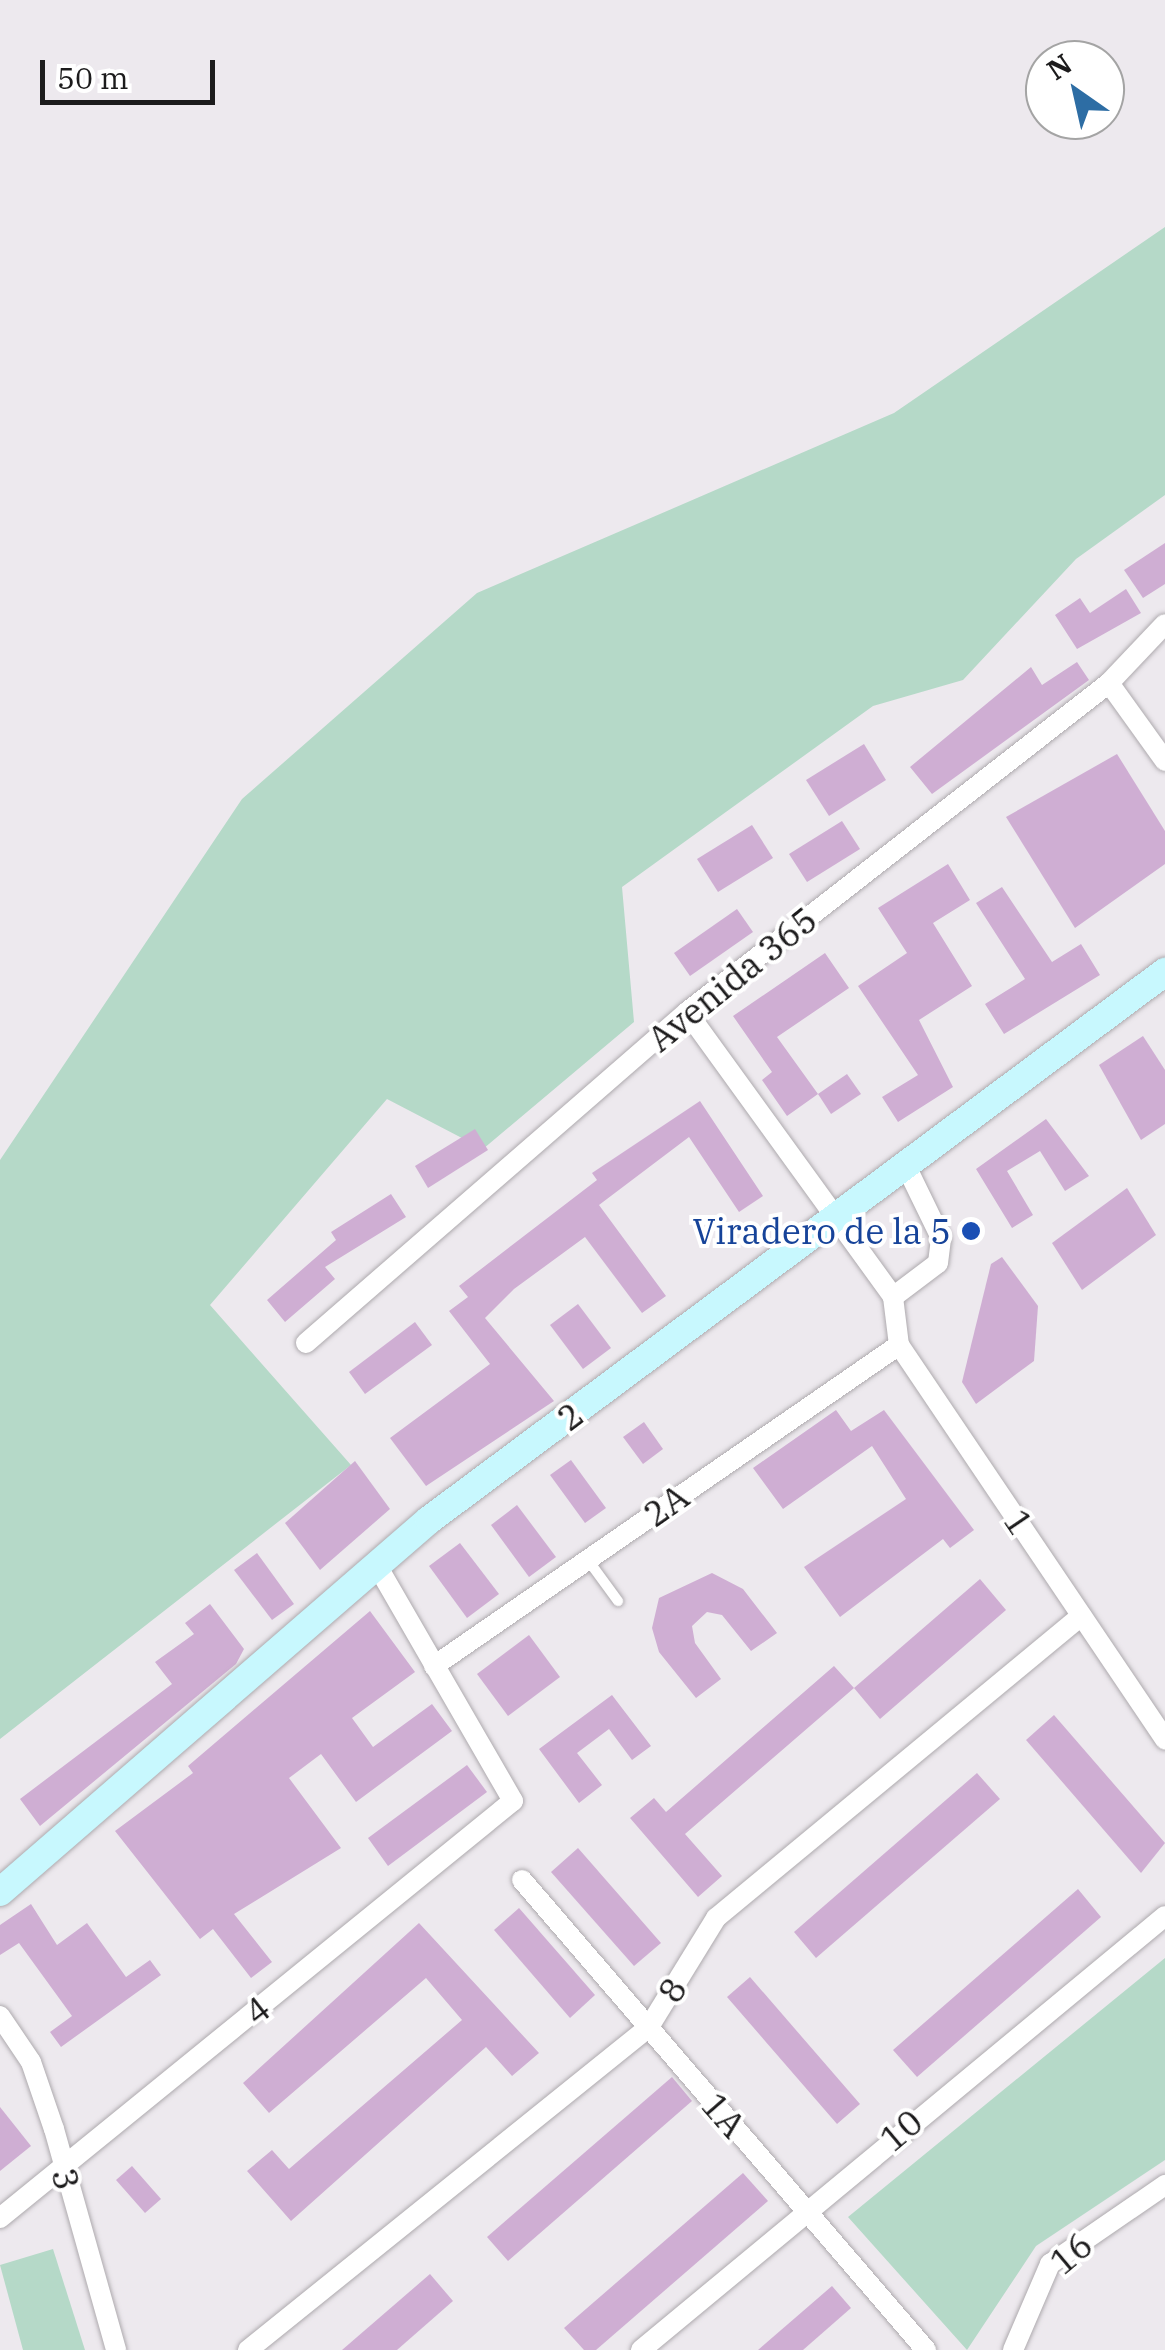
<!DOCTYPE html>
<style>
body{margin:0}
#map{position:relative;width:1165px;height:2350px;overflow:hidden;background:#ede9ee;font-family:"IBM Plex Serif",serif}
div>[style]{position:absolute}
.green>*{inset:0;background:#b5d9c8}
.building>*{inset:0;background:#cfaed3}
.roads{filter:drop-shadow(0 0 2px #aeaaae) drop-shadow(0 0 2px #aeaaae)}
.lane>*{height:10px;margin:-5px;padding:0 5px;transform-origin:5px;border-radius:5px;background:#fff}
.street>*{height:20px;margin:-10px;padding:0 10px;transform-origin:10px;border-radius:10px;background:#fff}
.secondary>*{height:28px;margin:-14px;padding:0 14px;transform-origin:14px;border-radius:14px;background:#c8f8fe}
.dots>*{width:28px;height:28px;translate:-50% -50%;box-sizing:border-box;border:5px solid #fff;border-radius:50%}
span{translate:-50% -50%;white-space:nowrap;text-align:center;line-height:1.15;-webkit-text-stroke:8px #fff;paint-order:stroke}
.street-label{font-size:35px;color:#1c1b1c}
.transit-label{font-size:35px;color:#164399}
.right{translate:-100% -50%;text-align:right}
.north{position:absolute;left:1025px;top:40px;width:100px;height:100px;box-sizing:border-box;background:#fff;border:2px solid #a4a4a4;border-radius:50%;rotate:326deg;font-size:28px;font-weight:700;line-height:40px;text-align:center;color:#1c1b1c}
.north::after{content:'';display:block;margin:auto;width:35px;height:45px;background:#2d6da4;clip-path:polygon(50% 0,100% 100%,50% 72%,0 100%)}
.scale{position:absolute;left:40px;top:60px;width:175px;height:45px;box-sizing:border-box;border:5px solid #1c1b1c;border-top:0;padding-left:12px;font-size:30px;line-height:35px;white-space:nowrap;color:#1c1b1c;-webkit-text-stroke:8px #fff;paint-order:stroke}
</style>
<div id="map">
<div class="green">
<div style="clip-path:polygon(1165px 227px,1165px 495px,1076px 559px,963px 680px,873px 706px,622px 887px,634px 1022px,483px 1149px,387px 1099px,210px 1305px,351px 1465px,0 1739px,0 1160px,242px 799px,477px 593px,894px 413px)"></div>
<div style="clip-path:polygon(1165px 1958px,1165px 2160px,1036px 2246px,967px 2350px,848px 2217px)"></div>
<div style="clip-path:polygon(53px 2249px,85px 2350px,23px 2350px,0 2265px)"></div>
</div>
<div class="building">
<div style="clip-path:polygon(1165px 543px,1165px 584px,1143px 598px,1124px 570px)"></div>
<div style="clip-path:polygon(1126px 589px,1141px 613px,1077px 649px,1055px 615px,1080px 598px,1090px 613px)"></div>
<div style="clip-path:polygon(1077px 662px,1089px 680px,932px 794px,910px 767px,1031px 667px,1042px 685px)"></div>
<div style="clip-path:polygon(864px 744px,886px 780px,829px 816px,806px 780px)"></div>
<div style="clip-path:polygon(1117px 754px,1165px 831px,1165px 864px,1075px 928px,1006px 817px)"></div>
<div style="clip-path:polygon(842px 821px,860px 849px,807px 882px,789px 854px)"></div>
<div style="clip-path:polygon(752px 825px,773px 858px,718px 892px,697px 859px)"></div>
<div style="clip-path:polygon(948px 864px,970px 900px,933px 923px,972px 986px,919px 1020px,953px 1087px,898px 1122px,882px 1097px,918px 1075px,858px 986px,907px 953px,878px 908px)"></div>
<div style="clip-path:polygon(1002px 887px,1052px 962px,1081px 944px,1100px 975px,1004px 1034px,985px 1004px,1025px 979px,976px 903px)"></div>
<div style="clip-path:polygon(737px 909px,753px 932px,690px 976px,674px 953px)"></div>
<div style="clip-path:polygon(825px 953px,849px 988px,777px 1037px,818px 1094px,787px 1116px,762px 1080px,772px 1072px,733px 1016px)"></div>
<div style="clip-path:polygon(1143px 1036px,1165px 1070px,1165px 1124px,1141px 1140px,1099px 1065px)"></div>
<div style="clip-path:polygon(847px 1074px,861px 1094px,831px 1114px,818px 1094px)"></div>
<div style="clip-path:polygon(700px 1101px,763px 1196px,739px 1212px,689px 1137px,599px 1205px,666px 1296px,642px 1313px,585px 1237px,514px 1289px,485px 1318px,554px 1401px,426px 1486px,390px 1438px,490px 1364px,449px 1311px,468px 1297px,459px 1286px,597px 1180px,592px 1173px)"></div>
<div style="clip-path:polygon(1046px 1119px,1089px 1176px,1065px 1191px,1040px 1151px,1007px 1171px,1033px 1215px,1012px 1228px,976px 1169px)"></div>
<div style="clip-path:polygon(475px 1129px,488px 1150px,428px 1188px,415px 1166px)"></div>
<div style="clip-path:polygon(1127px 1188px,1156px 1235px,1082px 1290px,1052px 1243px)"></div>
<div style="clip-path:polygon(391px 1194px,406px 1217px,325px 1267px,335px 1279px,285px 1322px,267px 1300px,336px 1240px,331px 1232px)"></div>
<div style="clip-path:polygon(1002px 1257px,1038px 1306px,1034px 1361px,976px 1404px,962px 1382px,991px 1264px)"></div>
<div style="clip-path:polygon(578px 1304px,611px 1348px,583px 1369px,550px 1325px)"></div>
<div style="clip-path:polygon(415px 1322px,432px 1345px,365px 1394px,349px 1372px)"></div>
<div style="clip-path:polygon(836px 1410px,851px 1431px,884px 1410px,974px 1530px,950px 1548px,943px 1539px,840px 1617px,804px 1567px,906px 1499px,872px 1446px,783px 1509px,753px 1468px)"></div>
<div style="clip-path:polygon(644px 1422px,663px 1449px,643px 1464px,623px 1437px)"></div>
<div style="clip-path:polygon(571px 1460px,606px 1508px,585px 1523px,550px 1475px)"></div>
<div style="clip-path:polygon(355px 1461px,390px 1509px,320px 1570px,285px 1523px)"></div>
<div style="clip-path:polygon(517px 1505px,556px 1557px,529px 1577px,491px 1525px)"></div>
<div style="clip-path:polygon(460px 1543px,499px 1594px,467px 1618px,429px 1566px)"></div>
<div style="clip-path:polygon(257px 1553px,294px 1604px,272px 1620px,234px 1570px)"></div>
<div style="clip-path:polygon(712px 1573px,743px 1589px,777px 1633px,751px 1651px,722px 1615px,707px 1612px,692px 1626px,695px 1643px,721px 1679px,696px 1698px,659px 1652px,652px 1628px,659px 1598px)"></div>
<div style="clip-path:polygon(980px 1579px,1006px 1610px,880px 1719px,854px 1688px)"></div>
<div style="clip-path:polygon(210px 1604px,244px 1649px,236px 1664px,40px 1826px,20px 1799px,172px 1684px,155px 1662px,194px 1634px,185px 1623px)"></div>
<div style="clip-path:polygon(370px 1611px,415px 1672px,352px 1718px,373px 1747px,432px 1704px,452px 1731px,356px 1802px,321px 1754px,289px 1778px,341px 1848px,234px 1914px,272px 1962px,251px 1978px,213px 1929px,200px 1939px,115px 1831px,193px 1773px,188px 1766px)"></div>
<div style="clip-path:polygon(529px 1635px,560px 1677px,508px 1716px,477px 1674px)"></div>
<div style="clip-path:polygon(834px 1666px,854px 1688px,685px 1834px,722px 1876px,698px 1897px,630px 1818px,654px 1798px,666px 1812px)"></div>
<div style="clip-path:polygon(612px 1695px,651px 1746px,632px 1760px,609px 1729px,577px 1753px,602px 1785px,579px 1803px,539px 1749px)"></div>
<div style="clip-path:polygon(1054px 1715px,1165px 1843px,1141px 1873px,1026px 1740px)"></div>
<div style="clip-path:polygon(467px 1765px,487px 1792px,388px 1866px,368px 1838px)"></div>
<div style="clip-path:polygon(977px 1773px,1000px 1799px,816px 1958px,794px 1932px)"></div>
<div style="clip-path:polygon(578px 1848px,661px 1943px,634px 1966px,551px 1872px)"></div>
<div style="clip-path:polygon(1078px 1889px,1101px 1917px,917px 2077px,893px 2050px)"></div>
<div style="clip-path:polygon(31px 1904px,57px 1945px,87px 1923px,126px 1977px,150px 1960px,161px 1975px,61px 2047px,50px 2032px,72px 2016px,19px 1943px,0 1955px,0 1925px)"></div>
<div style="clip-path:polygon(519px 1908px,595px 1995px,570px 2018px,494px 1930px)"></div>
<div style="clip-path:polygon(419px 1923px,539px 2053px,512px 2076px,486px 2047px,291px 2221px,247px 2171px,272px 2150px,289px 2169px,462px 2020px,426px 1978px,269px 2113px,243px 2083px)"></div>
<div style="clip-path:polygon(750px 1977px,860px 2104px,837px 2124px,727px 1997px)"></div>
<div style="clip-path:polygon(672px 2077px,692px 2101px,508px 2261px,487px 2237px)"></div>
<div style="clip-path:polygon(0 2107px,31px 2146px,0 2171px)"></div>
<div style="clip-path:polygon(132px 2166px,161px 2199px,145px 2213px,116px 2180px)"></div>
<div style="clip-path:polygon(743px 2173px,768px 2201px,596px 2350px,584px 2350px,564px 2328px)"></div>
<div style="clip-path:polygon(430px 2274px,453px 2301px,397px 2350px,342px 2350px)"></div>
<div style="clip-path:polygon(832px 2286px,851px 2308px,803px 2350px,758px 2350px)"></div>
</div>
<div class="roads">
<div class="lane">
<div style="left:588px;top:1560px;width:51px;rotate:53.8deg"></div>
</div>
<div class="street">
<div style="left:1109px;top:683px;width:96px;rotate:54.3deg"></div>
<div style="left:687px;top:1012px;width:352px;rotate:54.1deg"></div>
<div style="left:893px;top:1297px;width:48px;rotate:82.9deg"></div>
<div style="left:899px;top:1345px;width:476px;rotate:56deg"></div>
<div style="left:893px;top:1297px;width:56px;rotate:-37.1deg"></div>
<div style="left:938px;top:1263px;width:25px;rotate:-83deg"></div>
<div style="left:941px;top:1238px;width:80px;rotate:-115.9deg"></div>
<div style="left:306px;top:1343px;width:505px;rotate:-40.98deg"></div>
<div style="left:687px;top:1012px;width:535px;rotate:-37.94deg"></div>
<div style="left:1109px;top:683px;width:81px;rotate:-46.5deg"></div>
<div style="left:434px;top:1666px;width:565px;rotate:-34.62deg"></div>
<div style="left:522px;top:1880px;width:620px;rotate:49.32deg"></div>
<div style="left:0;top:2016px;width:55px;rotate:56deg"></div>
<div style="left:31px;top:2062px;width:71px;rotate:71.1deg"></div>
<div style="left:54px;top:2129px;width:230px;rotate:74.3deg"></div>
<div style="left:0;top:2218px;width:661px;rotate:-39.11deg"></div>
<div style="left:513px;top:1801px;width:274px;rotate:-120deg"></div>
<div style="left:248px;top:2350px;width:515px;rotate:-38.85deg"></div>
<div style="left:649px;top:2027px;width:128px;rotate:-58.4deg"></div>
<div style="left:716px;top:1918px;width:474px;rotate:-39.6deg"></div>
<div style="left:641px;top:2350px;width:680px;rotate:-39.63deg"></div>
<div style="left:1013px;top:2350px;width:94px;rotate:-66.7deg"></div>
<div style="left:1050px;top:2264px;width:140px;rotate:-34.5deg"></div>
</div>
<div class="secondary">
<div style="left:0;top:1892px;width:568px;rotate:-40.93deg"></div>
<div style="left:429px;top:1520px;width:918px;rotate:-36.67deg"></div>
</div>
</div>
<div class="dots">
<div style="left:971px;top:1231px;background:#1a4fb4"></div>
</div>
<div class="street-label">
<span style="left:732px;top:979px;rotate:-39deg">Avenida 365</span>
<span style="left:570px;top:1416px;rotate:-37deg">2</span>
<span style="left:666px;top:1505px;rotate:-35deg">2A</span>
<span style="left:1019px;top:1522px;rotate:56deg">1</span>
<span style="left:672px;top:1990px;rotate:-58deg">8</span>
<span style="left:257px;top:2010px;rotate:-38deg">4</span>
<span style="left:724px;top:2115px;rotate:49deg">1A</span>
<span style="left:901px;top:2130px;rotate:-40deg">10</span>
<span style="left:66px;top:2179px;rotate:75deg">3</span>
<span style="left:1071px;top:2253px;rotate:-40deg">16</span>
</div>
<div class="transit-label">
<span class="right" style="left:951px;top:1231px">Viradero de la 5</span>
</div>
<div class="north">N</div>
<div class="scale">50 m</div>
</div>
